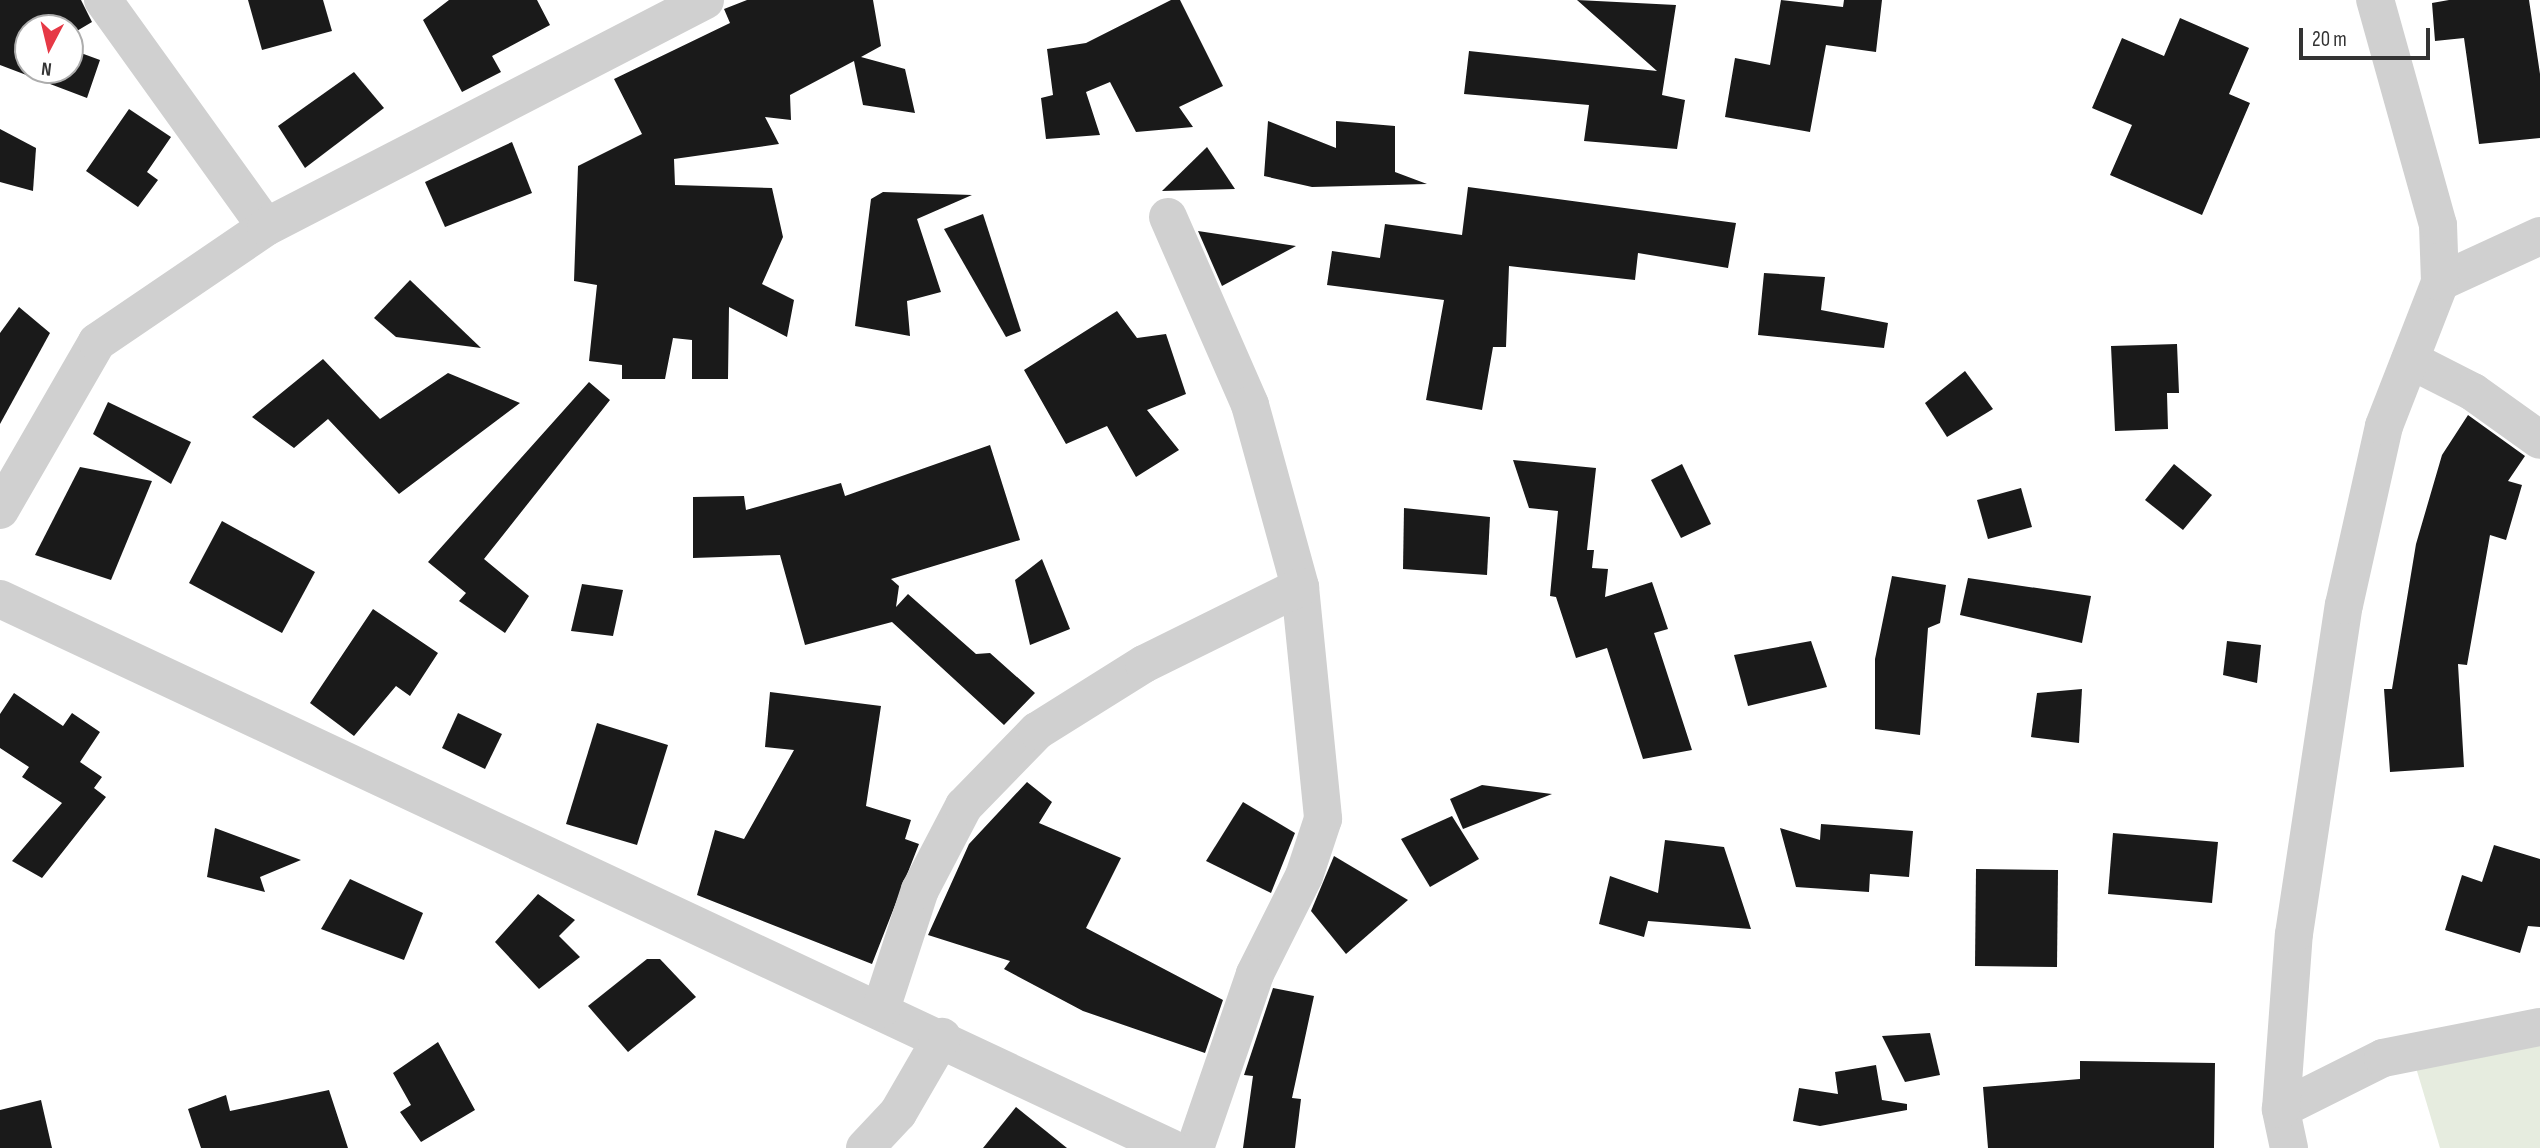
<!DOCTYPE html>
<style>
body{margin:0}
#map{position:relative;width:2540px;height:1148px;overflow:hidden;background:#fff;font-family:"Sofia Sans Condensed",sans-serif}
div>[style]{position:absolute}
.green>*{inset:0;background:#e6ecdf}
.building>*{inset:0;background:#1a1a1a}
.minor>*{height:38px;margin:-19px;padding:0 19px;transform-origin:19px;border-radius:19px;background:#d0d0d0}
span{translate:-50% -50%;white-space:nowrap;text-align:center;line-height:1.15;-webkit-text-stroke:7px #fff;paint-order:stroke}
.north{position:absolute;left:14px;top:14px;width:70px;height:70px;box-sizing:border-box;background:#fff;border:2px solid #adadad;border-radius:50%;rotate:187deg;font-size:19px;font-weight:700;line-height:28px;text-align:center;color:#333}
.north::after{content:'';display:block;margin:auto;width:24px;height:32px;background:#e63946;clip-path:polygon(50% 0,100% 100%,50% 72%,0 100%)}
.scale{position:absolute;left:2299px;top:28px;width:131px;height:32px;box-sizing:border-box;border:4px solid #333;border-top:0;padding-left:9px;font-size:21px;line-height:24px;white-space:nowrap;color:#333;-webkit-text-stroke:5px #fff;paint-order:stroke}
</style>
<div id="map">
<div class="green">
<div style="clip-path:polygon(2540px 1037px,2540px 1148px,2440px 1148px,2411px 1051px)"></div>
</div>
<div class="building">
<div style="clip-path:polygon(0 0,81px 0,92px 22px,70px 35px,70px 28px,28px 28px,28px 70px,70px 70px,70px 49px,100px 60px,87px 98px,0 65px)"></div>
<div style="clip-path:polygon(248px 0,323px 0,332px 31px,262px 50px)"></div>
<div style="clip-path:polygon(449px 0,537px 0,550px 25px,492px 56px,501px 72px,462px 92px,423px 20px)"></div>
<div style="clip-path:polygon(747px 0,873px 0,881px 46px,861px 57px,905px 69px,915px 113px,863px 105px,854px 61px,790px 95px,791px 120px,765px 117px,779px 144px,674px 159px,675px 185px,772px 188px,783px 237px,762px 284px,794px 300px,787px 337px,729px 307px,728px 379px,692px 379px,692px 340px,673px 338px,665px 379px,622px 379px,622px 365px,589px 361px,597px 285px,574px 281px,578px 166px,642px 134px,614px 79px,730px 23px,724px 9px)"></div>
<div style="clip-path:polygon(1171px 0,1180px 0,1223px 86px,1179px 107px,1193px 127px,1136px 132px,1110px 82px,1086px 92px,1100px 135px,1046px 139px,1041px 98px,1053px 95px,1047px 49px,1086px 43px)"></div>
<div style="clip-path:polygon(1577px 0,1676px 5px,1662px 95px,1685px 100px,1677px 149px,1584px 141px,1589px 105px,1464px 94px,1469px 51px,1657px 71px)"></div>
<div style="clip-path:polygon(1781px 0,1843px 7px,1844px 0,1882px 0,1876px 52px,1826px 45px,1810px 132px,1725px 117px,1735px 58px,1770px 65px)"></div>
<div style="clip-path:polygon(2449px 0,2529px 0,2540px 74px,2540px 138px,2479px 144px,2464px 38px,2435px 41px,2432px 3px)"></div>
<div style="clip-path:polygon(2180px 18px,2249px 48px,2229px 94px,2250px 103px,2202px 215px,2110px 175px,2132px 125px,2092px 108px,2122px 38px,2164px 56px)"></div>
<div style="clip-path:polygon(354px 72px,384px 108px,305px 168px,278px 126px)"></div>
<div style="clip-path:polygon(129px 109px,171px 137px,147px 172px,158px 180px,138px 207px,86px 171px)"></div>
<div style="clip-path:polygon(1268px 121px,1336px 148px,1336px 121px,1395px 126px,1395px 172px,1427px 184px,1312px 187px,1264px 176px)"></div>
<div style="clip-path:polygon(0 129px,36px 148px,33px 191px,0 182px)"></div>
<div style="clip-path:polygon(512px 142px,532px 193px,445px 227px,425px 182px)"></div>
<div style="clip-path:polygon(1207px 147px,1235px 189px,1162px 191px)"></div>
<div style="clip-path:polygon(1468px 187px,1736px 223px,1728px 268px,1638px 253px,1635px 280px,1509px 266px,1506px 347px,1493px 347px,1482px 410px,1426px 400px,1444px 300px,1327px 285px,1332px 251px,1380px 258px,1385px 224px,1462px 235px)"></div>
<div style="clip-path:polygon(883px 192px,972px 195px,917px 219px,941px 292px,907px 301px,910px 336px,855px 326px,871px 199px)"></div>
<div style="clip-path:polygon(983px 214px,1021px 331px,1006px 337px,944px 229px)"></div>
<div style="clip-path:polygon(1198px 231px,1296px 246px,1222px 286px)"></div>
<div style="clip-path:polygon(1764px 273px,1825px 277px,1821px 310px,1888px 323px,1884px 348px,1758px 335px)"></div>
<div style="clip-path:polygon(410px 280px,481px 348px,396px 337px,374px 318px)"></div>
<div style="clip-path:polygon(19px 307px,50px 333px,0 424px,0 333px)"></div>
<div style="clip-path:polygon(1117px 311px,1137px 338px,1166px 334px,1186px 394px,1147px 410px,1179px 450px,1136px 477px,1107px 426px,1066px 444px,1024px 370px)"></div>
<div style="clip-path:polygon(2177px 344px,2179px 393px,2167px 393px,2168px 429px,2115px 431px,2111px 346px)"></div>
<div style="clip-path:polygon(323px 359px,380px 419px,448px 373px,520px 403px,399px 494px,328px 419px,294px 448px,252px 417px)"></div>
<div style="clip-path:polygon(1965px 371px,1993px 409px,1947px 437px,1925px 403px)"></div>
<div style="clip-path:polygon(589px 382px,610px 400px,484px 559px,529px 596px,505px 633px,459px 601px,466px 593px,428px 562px)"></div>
<div style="clip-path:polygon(108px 402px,191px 442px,171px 484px,93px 434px)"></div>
<div style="clip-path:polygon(2468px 415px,2525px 456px,2508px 481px,2522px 485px,2506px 540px,2490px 535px,2467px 665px,2458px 664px,2464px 767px,2390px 772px,2384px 689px,2392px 689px,2416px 544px,2442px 455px)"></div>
<div style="clip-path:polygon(990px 445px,1020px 540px,891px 579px,899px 586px,896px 607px,908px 594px,976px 654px,990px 653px,1035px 693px,1004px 725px,892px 622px,805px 645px,780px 555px,693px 558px,693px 497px,744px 496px,746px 510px,841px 483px,845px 496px)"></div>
<div style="clip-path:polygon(1513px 460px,1596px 468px,1587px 550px,1594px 550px,1592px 568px,1608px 569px,1605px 597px,1652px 582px,1668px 629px,1654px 633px,1692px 750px,1643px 759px,1607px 648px,1576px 658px,1556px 597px,1550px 596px,1558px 511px,1529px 508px)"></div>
<div style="clip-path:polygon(1682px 464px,1711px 524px,1681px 538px,1651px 480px)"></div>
<div style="clip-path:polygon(2174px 464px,2212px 495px,2183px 530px,2145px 500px)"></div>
<div style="clip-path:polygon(80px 467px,152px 481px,111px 580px,35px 555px)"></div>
<div style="clip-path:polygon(2021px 488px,2032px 527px,1988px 539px,1977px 500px)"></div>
<div style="clip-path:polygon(1404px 508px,1490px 517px,1487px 575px,1403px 569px)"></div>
<div style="clip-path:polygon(222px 521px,315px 572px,282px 633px,189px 583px)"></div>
<div style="clip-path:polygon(1042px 559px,1070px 629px,1030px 645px,1015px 580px)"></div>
<div style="clip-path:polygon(1892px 576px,1946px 585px,1940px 623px,1928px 628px,1920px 735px,1875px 729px,1875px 659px)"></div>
<div style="clip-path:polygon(1968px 578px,2091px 596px,2082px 643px,1960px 615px)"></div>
<div style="clip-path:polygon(582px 584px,623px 590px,613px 636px,571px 631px)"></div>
<div style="clip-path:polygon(373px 609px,438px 653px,410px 696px,396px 686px,354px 736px,310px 703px)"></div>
<div style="clip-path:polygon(1811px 641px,1827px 687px,1748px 706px,1734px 655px)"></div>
<div style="clip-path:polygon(2227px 641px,2261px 645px,2257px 683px,2223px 675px)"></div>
<div style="clip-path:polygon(2082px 689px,2079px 743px,2031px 737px,2037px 693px)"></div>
<div style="clip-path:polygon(770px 692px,881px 706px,866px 806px,911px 820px,905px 839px,919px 844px,872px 964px,697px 895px,715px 830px,744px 839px,794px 750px,765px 747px)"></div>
<div style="clip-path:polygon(14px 693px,63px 726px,72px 713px,100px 732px,80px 762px,102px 777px,94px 788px,106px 797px,42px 878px,12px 861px,62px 803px,22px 777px,29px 767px,0 748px,0 714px)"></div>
<div style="clip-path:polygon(458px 713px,502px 734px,485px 769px,442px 748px)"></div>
<div style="clip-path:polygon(597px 723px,668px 745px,637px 845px,566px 824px)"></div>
<div style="clip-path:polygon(1027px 782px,1052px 802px,1039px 823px,1121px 858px,1086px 928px,1223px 1000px,1205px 1053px,1083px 1011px,1004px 969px,1010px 961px,928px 935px,969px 844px)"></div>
<div style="clip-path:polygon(1482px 785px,1552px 794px,1463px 829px,1450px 799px)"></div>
<div style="clip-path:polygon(1243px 802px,1295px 833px,1271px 893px,1206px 861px)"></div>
<div style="clip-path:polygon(1452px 816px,1479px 859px,1430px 887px,1401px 839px)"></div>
<div style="clip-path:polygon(1821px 824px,1913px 831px,1909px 877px,1870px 874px,1869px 892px,1796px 887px,1780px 828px,1820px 840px)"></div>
<div style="clip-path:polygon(215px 828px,301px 860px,260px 877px,265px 892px,207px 877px)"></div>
<div style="clip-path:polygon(2113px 833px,2218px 842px,2212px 903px,2108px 894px)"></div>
<div style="clip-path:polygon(1665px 840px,1724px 847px,1751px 929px,1648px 921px,1644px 937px,1599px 924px,1610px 876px,1658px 893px)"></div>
<div style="clip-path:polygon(2494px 845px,2540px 859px,2540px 927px,2528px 926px,2520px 953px,2445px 930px,2462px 875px,2482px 882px)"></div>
<div style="clip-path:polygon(1334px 856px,1408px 900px,1346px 954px,1311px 911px)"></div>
<div style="clip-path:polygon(1976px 869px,2058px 870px,2057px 967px,1975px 966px)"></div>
<div style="clip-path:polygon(350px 879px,423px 913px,404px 960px,321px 929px)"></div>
<div style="clip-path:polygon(538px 894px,575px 920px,559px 936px,580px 957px,539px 989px,495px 942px)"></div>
<div style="clip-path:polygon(647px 959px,660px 959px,696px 997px,628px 1052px,588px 1006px)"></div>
<div style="clip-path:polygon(1273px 988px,1314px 996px,1292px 1098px,1301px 1099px,1295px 1148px,1243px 1148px,1253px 1076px,1244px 1075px)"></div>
<div style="clip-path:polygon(1930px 1033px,1940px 1075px,1905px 1082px,1882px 1036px)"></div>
<div style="clip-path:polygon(438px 1042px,475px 1110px,421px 1142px,400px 1112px,411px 1105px,393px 1073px)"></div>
<div style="clip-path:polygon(2080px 1061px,2215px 1063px,2214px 1148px,1988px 1148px,1983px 1087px,2080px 1079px)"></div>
<div style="clip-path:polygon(1876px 1065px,1882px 1100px,1907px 1104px,1907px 1110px,1820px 1126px,1793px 1121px,1799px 1088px,1838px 1094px,1835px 1072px)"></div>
<div style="clip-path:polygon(329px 1090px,348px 1148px,201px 1148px,188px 1109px,226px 1095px,230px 1111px)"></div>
<div style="clip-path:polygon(41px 1100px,52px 1148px,0 1148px,0 1110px)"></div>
<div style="clip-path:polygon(1016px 1107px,1067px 1148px,983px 1148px)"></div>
</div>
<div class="minor">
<div style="left:103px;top:0;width:279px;rotate:54.3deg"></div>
<div style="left:1168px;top:217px;width:205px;rotate:66.4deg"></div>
<div style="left:1250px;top:405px;width:189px;rotate:74.6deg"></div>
<div style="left:1300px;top:587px;width:233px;rotate:84.3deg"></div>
<div style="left:1323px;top:819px;width:60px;rotate:108.4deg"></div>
<div style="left:1304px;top:876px;width:110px;rotate:116.6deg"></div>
<div style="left:1255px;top:974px;width:184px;rotate:109deg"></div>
<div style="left:2440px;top:282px;width:110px;rotate:-24.7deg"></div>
<div style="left:2410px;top:360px;width:71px;rotate:26.9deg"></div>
<div style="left:2473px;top:392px;width:82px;rotate:35.6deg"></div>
<div style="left:0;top:510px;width:194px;rotate:-60deg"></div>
<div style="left:97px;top:342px;width:204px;rotate:-34.2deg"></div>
<div style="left:266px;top:227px;width:494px;rotate:-27.3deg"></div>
<div style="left:0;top:599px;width:1293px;rotate:25.12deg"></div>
<div style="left:881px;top:1009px;width:125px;rotate:-71.9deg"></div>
<div style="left:920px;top:890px;width:95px;rotate:-62.4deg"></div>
<div style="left:964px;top:806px;width:105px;rotate:-45.8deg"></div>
<div style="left:1037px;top:731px;width:126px;rotate:-32.1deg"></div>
<div style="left:1144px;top:664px;width:174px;rotate:-26.3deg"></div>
<div style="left:2281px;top:1109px;width:114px;rotate:-26.6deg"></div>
<div style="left:2383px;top:1058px;width:160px;rotate:-11.2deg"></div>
<div style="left:865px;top:1148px;width:48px;rotate:-46.7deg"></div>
<div style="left:898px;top:1113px;width:88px;rotate:-59.9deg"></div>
<div style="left:2289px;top:1148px;width:40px;rotate:-102deg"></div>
<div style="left:2281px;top:1109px;width:175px;rotate:-85.8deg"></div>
<div style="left:2294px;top:934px;width:333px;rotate:-81.4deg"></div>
<div style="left:2344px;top:605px;width:183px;rotate:-77.4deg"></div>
<div style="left:2384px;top:426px;width:155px;rotate:-68.7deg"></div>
<div style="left:2440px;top:282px;width:57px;rotate:-92deg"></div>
<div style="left:2438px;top:225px;width:234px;rotate:-105.6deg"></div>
</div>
<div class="north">N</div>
<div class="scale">20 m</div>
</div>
